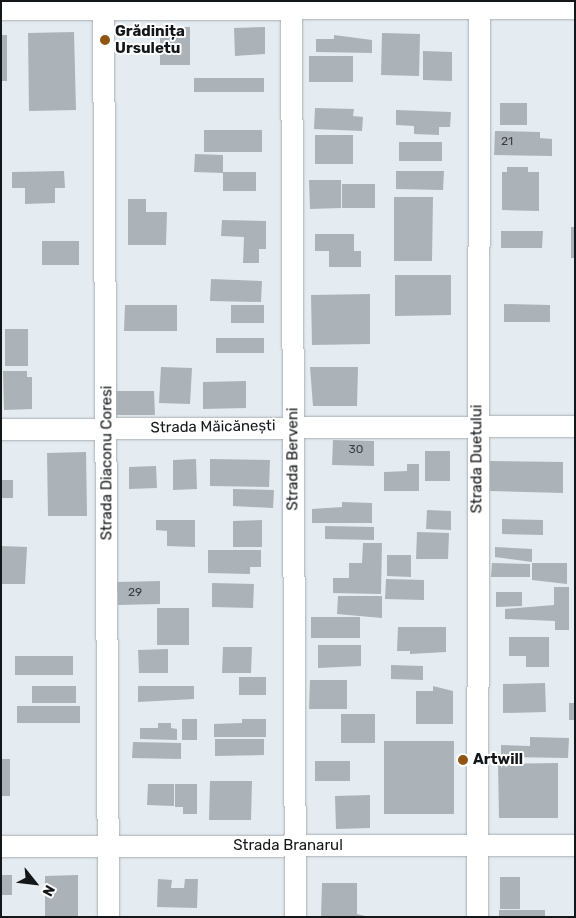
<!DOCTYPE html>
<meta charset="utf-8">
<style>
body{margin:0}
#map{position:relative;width:576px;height:918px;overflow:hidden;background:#e4ecf1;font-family:Rubik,sans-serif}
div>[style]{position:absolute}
.building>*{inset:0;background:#acb3b8}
.roads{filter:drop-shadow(0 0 1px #a7aeb3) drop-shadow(0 0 1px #a7aeb3)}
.minor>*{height:21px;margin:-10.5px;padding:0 10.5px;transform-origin:10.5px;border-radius:10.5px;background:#fff}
.dots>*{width:14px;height:14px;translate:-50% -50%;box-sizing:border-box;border:2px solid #fff;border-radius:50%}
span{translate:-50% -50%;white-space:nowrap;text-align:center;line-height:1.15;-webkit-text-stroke:4px #fff;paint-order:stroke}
.number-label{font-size:12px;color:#3a3e41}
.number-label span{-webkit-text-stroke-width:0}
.poi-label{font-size:15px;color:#141719;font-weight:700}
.left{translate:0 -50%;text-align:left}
.street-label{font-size:15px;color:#141719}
.frame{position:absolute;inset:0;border:2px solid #141719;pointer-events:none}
.north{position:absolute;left:10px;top:858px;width:50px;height:50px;-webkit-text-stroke:4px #fff;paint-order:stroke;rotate:119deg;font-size:14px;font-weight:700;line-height:20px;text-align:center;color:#141719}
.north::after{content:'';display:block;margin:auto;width:18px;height:22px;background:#141719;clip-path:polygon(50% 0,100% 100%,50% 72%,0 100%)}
</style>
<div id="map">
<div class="building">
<div style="clip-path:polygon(160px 27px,190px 27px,190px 65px,160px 65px)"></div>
<div style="clip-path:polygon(265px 27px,265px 54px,235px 56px,234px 28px)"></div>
<div style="clip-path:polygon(74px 32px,76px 110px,29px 111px,28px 33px)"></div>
<div style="clip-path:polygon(382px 33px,420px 34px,419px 76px,381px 75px)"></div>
<div style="clip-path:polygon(1px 35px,7px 35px,7px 81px,1px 81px)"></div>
<div style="clip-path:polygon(334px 35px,372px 40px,372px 53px,316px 52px,316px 39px,334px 39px)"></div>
<div style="clip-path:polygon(423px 51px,452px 52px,452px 81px,423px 80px)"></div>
<div style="clip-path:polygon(309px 56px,353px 56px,353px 82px,309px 82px)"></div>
<div style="clip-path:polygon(194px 78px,264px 78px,264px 92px,194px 92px)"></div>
<div style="clip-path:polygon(500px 103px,527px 103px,527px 125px,500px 125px)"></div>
<div style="clip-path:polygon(315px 108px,354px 109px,353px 116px,363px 117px,362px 131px,314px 129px)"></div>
<div style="clip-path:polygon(396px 110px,451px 112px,450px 127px,439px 127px,439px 135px,414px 134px,414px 126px,396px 125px)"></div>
<div style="clip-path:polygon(204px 130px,262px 130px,262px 152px,204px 152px)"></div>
<div style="clip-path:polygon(495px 131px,540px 132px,540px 138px,552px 139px,552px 156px,494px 155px)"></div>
<div style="clip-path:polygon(315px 135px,353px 135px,353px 164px,315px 164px)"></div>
<div style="clip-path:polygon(399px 142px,442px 142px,442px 161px,399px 161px)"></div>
<div style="clip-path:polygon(195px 154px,223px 155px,223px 173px,194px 172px)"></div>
<div style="clip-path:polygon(507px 167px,528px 167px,528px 172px,539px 172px,539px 211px,502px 210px,502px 172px,507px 172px)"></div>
<div style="clip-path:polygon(64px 171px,65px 188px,55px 188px,55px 203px,25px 204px,25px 188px,12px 188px,12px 172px)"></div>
<div style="clip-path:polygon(396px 171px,444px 171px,443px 190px,396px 189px)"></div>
<div style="clip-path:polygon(223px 172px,256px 172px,256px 191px,223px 191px)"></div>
<div style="clip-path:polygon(309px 180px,341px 180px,341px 208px,310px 209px)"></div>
<div style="clip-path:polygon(342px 184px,375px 184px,375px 208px,342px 208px)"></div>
<div style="clip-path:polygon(394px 197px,433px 197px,432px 261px,394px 261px)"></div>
<div style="clip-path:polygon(128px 199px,146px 199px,146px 212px,167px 212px,166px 245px,128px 245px)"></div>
<div style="clip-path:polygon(222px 220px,266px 221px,266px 249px,259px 249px,259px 263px,243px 263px,244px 237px,221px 236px)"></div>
<div style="clip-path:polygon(571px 227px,575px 227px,575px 258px,571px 258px)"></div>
<div style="clip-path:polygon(501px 231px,543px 231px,542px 248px,501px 248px)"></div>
<div style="clip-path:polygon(315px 234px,354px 234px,354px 251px,361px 251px,361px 267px,329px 267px,329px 251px,315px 251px)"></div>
<div style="clip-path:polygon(42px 241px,79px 241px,79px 265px,42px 265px)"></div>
<div style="clip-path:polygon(395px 275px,451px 275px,451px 315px,395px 316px)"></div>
<div style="clip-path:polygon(211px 279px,262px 281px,261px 302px,210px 301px)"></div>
<div style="clip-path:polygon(370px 294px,370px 344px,312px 345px,311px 295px)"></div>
<div style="clip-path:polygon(504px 304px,550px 305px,550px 322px,504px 322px)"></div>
<div style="clip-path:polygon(125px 305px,177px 305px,177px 331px,124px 331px)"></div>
<div style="clip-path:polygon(231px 305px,264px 305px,264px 323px,231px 323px)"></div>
<div style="clip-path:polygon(5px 329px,28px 329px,28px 366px,5px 366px)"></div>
<div style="clip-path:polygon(216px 338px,264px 338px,264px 353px,216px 353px)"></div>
<div style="clip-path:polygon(161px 367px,192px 368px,190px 404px,159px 403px)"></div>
<div style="clip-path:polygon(310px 367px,358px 367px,357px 406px,313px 406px)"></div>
<div style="clip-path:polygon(3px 371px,27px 371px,27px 377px,32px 377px,32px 409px,4px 410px)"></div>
<div style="clip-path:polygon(246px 381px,246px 408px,203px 409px,203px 382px)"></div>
<div style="clip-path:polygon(116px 391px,154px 391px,155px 415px,116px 415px)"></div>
<div style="clip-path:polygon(333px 440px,374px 441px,374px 466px,332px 465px)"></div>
<div style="clip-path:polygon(425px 451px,450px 451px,450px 481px,425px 481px)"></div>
<div style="clip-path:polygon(86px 452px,87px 516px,48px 516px,47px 453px)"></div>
<div style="clip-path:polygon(196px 459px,197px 489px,173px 490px,173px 460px)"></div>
<div style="clip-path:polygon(210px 459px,270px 460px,269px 487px,210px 486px)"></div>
<div style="clip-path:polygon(490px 461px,563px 462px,563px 493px,490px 491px)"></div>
<div style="clip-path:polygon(407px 464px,419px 464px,419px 491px,384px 491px,384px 472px,407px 471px)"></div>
<div style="clip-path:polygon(156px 466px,157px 488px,129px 489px,129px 467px)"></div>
<div style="clip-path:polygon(1px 480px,13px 480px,13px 498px,1px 498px)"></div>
<div style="clip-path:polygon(233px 489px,274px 490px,273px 508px,233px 506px)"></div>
<div style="clip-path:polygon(342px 502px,372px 503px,372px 523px,312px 523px,312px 509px,342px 507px)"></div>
<div style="clip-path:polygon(427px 510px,451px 511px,451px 530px,426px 529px)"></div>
<div style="clip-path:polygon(502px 519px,543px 520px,543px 535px,502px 534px)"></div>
<div style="clip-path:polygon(156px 520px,195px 520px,195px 547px,167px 546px,167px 531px,156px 530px)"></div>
<div style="clip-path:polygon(262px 520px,262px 547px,233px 547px,233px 521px)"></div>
<div style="clip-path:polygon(325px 526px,374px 527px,374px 540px,325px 539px)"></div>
<div style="clip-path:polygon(417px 532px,449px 533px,448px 559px,416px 559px)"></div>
<div style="clip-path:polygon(363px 543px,382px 543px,381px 594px,333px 593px,333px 578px,349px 578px,349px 563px,362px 563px)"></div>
<div style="clip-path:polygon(1px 546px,27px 547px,25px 584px,1px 584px)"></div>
<div style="clip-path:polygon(495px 547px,532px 549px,532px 562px,495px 557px)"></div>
<div style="clip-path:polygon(208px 550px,261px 550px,261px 567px,250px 567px,250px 574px,208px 573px)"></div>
<div style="clip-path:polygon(387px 555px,411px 555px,411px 577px,387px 576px)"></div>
<div style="clip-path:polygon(492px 563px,530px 564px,530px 577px,491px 577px)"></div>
<div style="clip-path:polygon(532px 563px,567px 563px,567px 584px,532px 580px)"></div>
<div style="clip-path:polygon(386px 579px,424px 580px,424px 600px,385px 599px)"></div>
<div style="clip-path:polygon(160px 581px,160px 604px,118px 605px,117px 582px)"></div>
<div style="clip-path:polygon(212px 583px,254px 584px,253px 608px,212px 607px)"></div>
<div style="clip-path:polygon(554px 587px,569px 587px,569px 630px,555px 630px,555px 621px,505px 619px,505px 609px,554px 605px)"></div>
<div style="clip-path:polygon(496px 592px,522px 592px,522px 606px,496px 607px)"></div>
<div style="clip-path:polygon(338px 596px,382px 596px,382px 618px,337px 614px)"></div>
<div style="clip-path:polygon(157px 608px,189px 608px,189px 645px,157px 645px)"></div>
<div style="clip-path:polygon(311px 617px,360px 617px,360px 638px,311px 638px)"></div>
<div style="clip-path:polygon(398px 627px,446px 627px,446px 652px,410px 654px,410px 651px,397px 651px)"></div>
<div style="clip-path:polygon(509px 637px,549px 637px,549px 667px,526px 667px,526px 656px,509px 656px)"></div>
<div style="clip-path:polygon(318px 645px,361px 645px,361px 666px,318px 668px)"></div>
<div style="clip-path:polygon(223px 647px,252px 647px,251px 673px,222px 673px)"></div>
<div style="clip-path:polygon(168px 649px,168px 673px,139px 673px,138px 650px)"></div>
<div style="clip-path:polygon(15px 656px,73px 656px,73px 675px,15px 675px)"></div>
<div style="clip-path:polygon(391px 665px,423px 666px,423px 680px,391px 679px)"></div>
<div style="clip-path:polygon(239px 677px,266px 677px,266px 695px,239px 695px)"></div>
<div style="clip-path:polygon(310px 680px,347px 680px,347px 709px,309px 709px)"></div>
<div style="clip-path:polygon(545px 683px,546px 712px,503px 713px,503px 684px)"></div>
<div style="clip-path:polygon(32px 686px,76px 686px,76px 703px,32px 703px)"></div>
<div style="clip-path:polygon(138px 686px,194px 686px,194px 699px,138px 702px)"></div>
<div style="clip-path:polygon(433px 686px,453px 691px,453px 724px,416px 724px,416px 691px,433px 691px)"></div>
<div style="clip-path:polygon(569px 703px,575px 703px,575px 720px,569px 720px)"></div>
<div style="clip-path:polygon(17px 706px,80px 706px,80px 723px,17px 723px)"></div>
<div style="clip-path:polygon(341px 714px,375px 714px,375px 743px,341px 743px)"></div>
<div style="clip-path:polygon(182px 719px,197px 719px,197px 740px,182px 740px)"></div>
<div style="clip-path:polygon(242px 719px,266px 719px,266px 737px,214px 737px,214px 724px,242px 723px)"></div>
<div style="clip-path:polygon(158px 723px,171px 723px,171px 728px,177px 729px,177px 740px,140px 739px,140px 728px,158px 728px)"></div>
<div style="clip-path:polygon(530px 737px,569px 738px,568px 758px,501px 757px,501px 745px,530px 746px)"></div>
<div style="clip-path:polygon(215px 739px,264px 739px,264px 755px,215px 756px)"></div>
<div style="clip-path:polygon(384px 741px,454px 741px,454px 814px,384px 814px)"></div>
<div style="clip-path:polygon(133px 742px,181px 743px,181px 759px,132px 758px)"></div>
<div style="clip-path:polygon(1px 759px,10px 759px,10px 796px,1px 796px)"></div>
<div style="clip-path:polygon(315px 761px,350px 761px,350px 781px,315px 781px)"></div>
<div style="clip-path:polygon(558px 763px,558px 818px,499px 818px,498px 764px)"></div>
<div style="clip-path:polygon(210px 781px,252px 781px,251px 820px,209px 820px)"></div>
<div style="clip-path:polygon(148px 784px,174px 784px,174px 806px,147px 805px)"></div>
<div style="clip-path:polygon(175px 784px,197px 784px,197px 814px,183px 814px,183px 807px,175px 807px)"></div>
<div style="clip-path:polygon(370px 795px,370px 828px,336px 829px,335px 796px)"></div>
<div style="clip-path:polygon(1px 875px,12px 875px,12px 895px,1px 895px)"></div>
<div style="clip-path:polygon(78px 875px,78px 917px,45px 917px,45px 876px)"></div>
<div style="clip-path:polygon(500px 877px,520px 877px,520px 909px,500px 909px)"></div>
<div style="clip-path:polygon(158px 879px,172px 880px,171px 888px,184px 888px,185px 879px,198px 879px,197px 908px,157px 907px)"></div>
<div style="clip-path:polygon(322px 883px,357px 883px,357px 914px,369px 917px,321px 917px)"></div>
<div style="clip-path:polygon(499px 910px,545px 910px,545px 917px,499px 917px)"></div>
</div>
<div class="roads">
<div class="minor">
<div style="left:291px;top:1px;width:916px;rotate:89.75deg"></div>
<div style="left:1px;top:9px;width:574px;rotate:-0.1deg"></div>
<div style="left:103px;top:10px;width:907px;rotate:89.68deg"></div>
<div style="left:1px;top:429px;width:574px;rotate:-0.3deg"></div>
<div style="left:1px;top:846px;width:574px;rotate:-0.1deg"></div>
<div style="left:477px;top:917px;width:916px;rotate:-89.87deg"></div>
</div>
</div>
<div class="dots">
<div style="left:105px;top:40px;background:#8f5512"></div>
<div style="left:463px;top:760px;background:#8f5512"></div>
</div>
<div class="number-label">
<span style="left:507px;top:142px">21</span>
<span style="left:356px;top:450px">30</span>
<span style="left:135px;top:593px">29</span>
</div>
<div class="poi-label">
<span class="left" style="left:115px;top:40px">Grădinița<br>Ursuletu</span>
<span class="left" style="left:473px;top:760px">Artwill</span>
</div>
<div class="street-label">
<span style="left:213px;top:427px;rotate:-1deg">Strada Măicănești</span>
<span style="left:293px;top:459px;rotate:-90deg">Strada Berveni</span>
<span style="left:477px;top:459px;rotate:-90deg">Strada Duetului</span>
<span style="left:107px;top:463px;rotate:-90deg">Strada Diaconu Coresi</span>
<span style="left:288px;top:846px">Strada Branarul</span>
</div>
<div class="frame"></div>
<div class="north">N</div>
</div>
